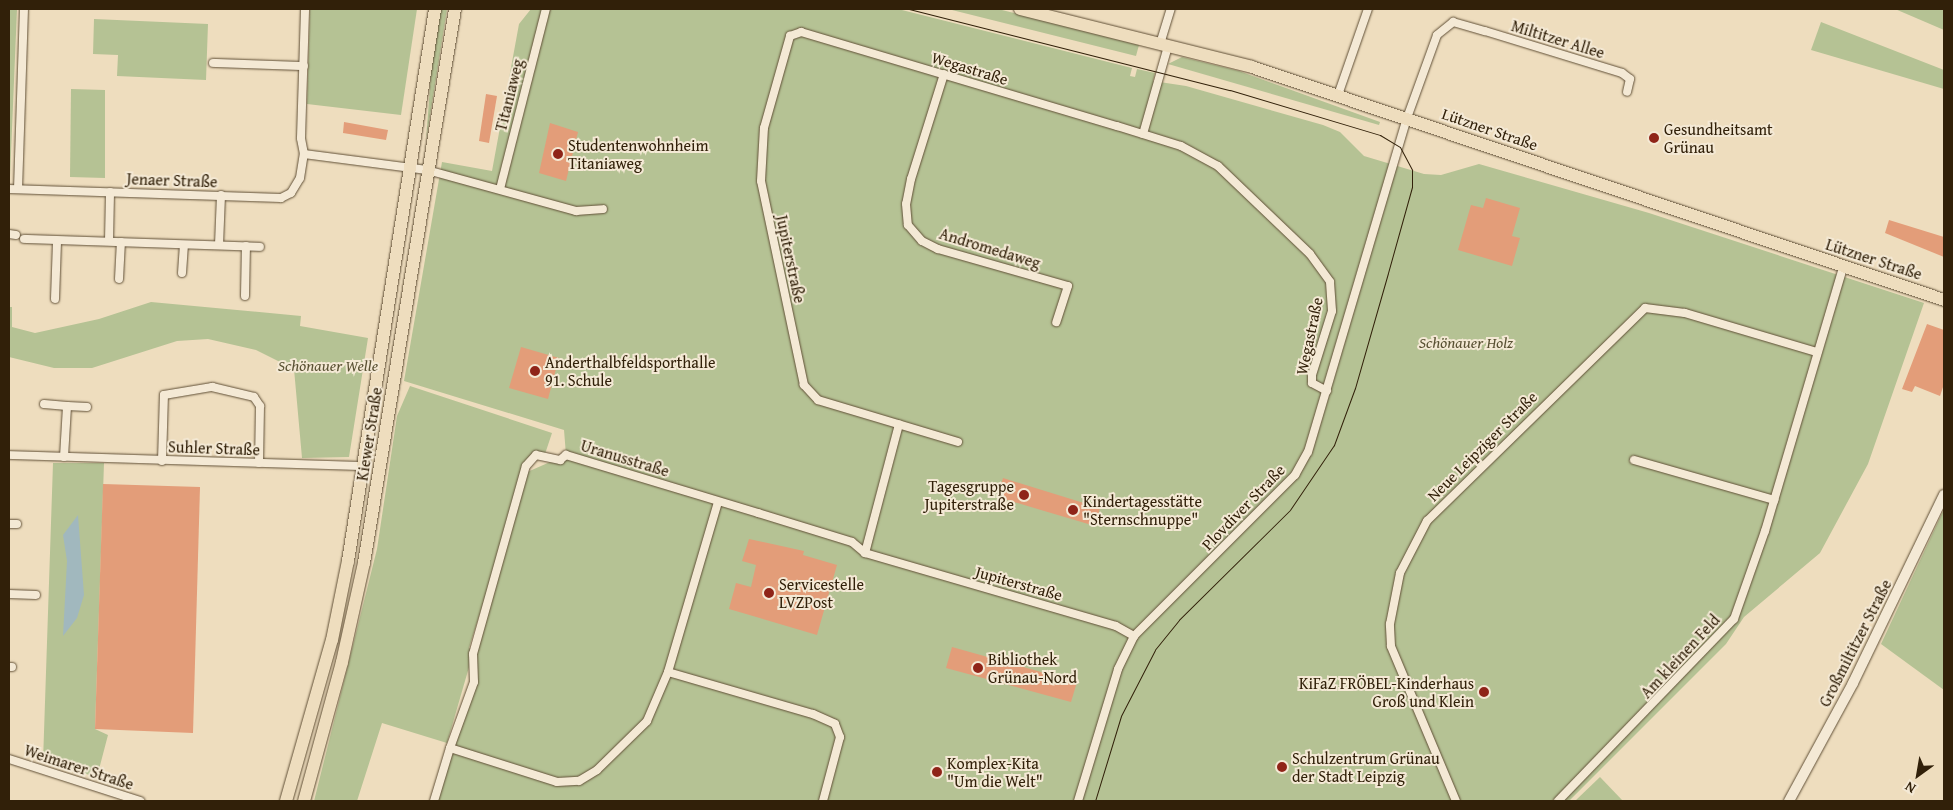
<!DOCTYPE html>
<meta charset="utf-8">
<style>
body{margin:0}
#map{position:relative;width:1953px;height:810px;overflow:hidden;background:#eeddbe;font-family:"Gentium Book Plus",serif}
div>[style]{position:absolute}
.green>*{inset:0;background:#b5c294}
.water>*{inset:0;background:#a1b8be}
.building>*{inset:0;background:#e39d79}
.roads{filter:drop-shadow(0 0 1px #604f36) drop-shadow(0 0 1px #604f36)}
.minor>*{height:8px;margin:-4px;padding:0 4px;transform-origin:4px;border-radius:4px;background:#f4e9d5}
.tertiary>*{height:10px;margin:-5px;padding:0 5px;transform-origin:5px;border-radius:5px;background:#f4e9d5}
.primary>*{height:12px;margin:-6px;padding:0 6px;transform-origin:6px;border-radius:6px;background:#eeddbe}
.tram>*{height:1px;margin:-0.5px;padding:0 0.5px;transform-origin:0.5px;border-radius:0.5px;background:#312009}
.dots>*{width:14px;height:14px;translate:-50% -50%;box-sizing:border-box;border:2px solid #f4e9d5;border-radius:50%}
span{translate:-50% -50%;white-space:nowrap;text-align:center;line-height:1.15;-webkit-text-stroke:4px #f4e9d5;paint-order:stroke}
.street-label{font-size:16px;color:#312009}
.poi-label{font-size:16px;color:#312009}
.left{translate:0 -50%;text-align:left}
.right{translate:-100% -50%;text-align:right}
.park-label{font-size:16px;color:#595133;font-style:italic}
.frame{position:absolute;inset:0;border:10px solid #312009;pointer-events:none}
.north{position:absolute;left:1893px;top:750px;width:50px;height:50px;-webkit-text-stroke:4px #f4e9d5;paint-order:stroke;rotate:212deg;font-size:14px;font-weight:700;line-height:20px;text-align:center;color:#312009}
.north::after{content:'';display:block;margin:auto;width:18px;height:22px;background:#312009;clip-path:polygon(50% 0,100% 100%,50% 72%,0 100%)}
</style>
<div id="map">
<div class="green">
<div style="clip-path:polygon(9px 9px,17px 9px,10px 177px,9px 177px)"></div>
<div style="clip-path:polygon(310px 9px,417px 9px,401px 115px,307px 104px)"></div>
<div style="clip-path:polygon(440px 9px,447px 9px,426px 141px,432px 59px)"></div>
<div style="clip-path:polygon(531px 9px,898px 9px,1132px 68px,1130px 76px,1135px 77px,1137px 69px,1155px 73px,1153px 81px,1186px 86px,1323px 125px,1340px 132px,1364px 156px,1424px 174px,1441px 175px,1479px 164px,1649px 213px,1924px 303px,1868px 464px,1820px 553px,1744px 617px,1726px 644px,1569px 801px,434px 801px,474px 682px,471px 666px,524px 474px,469px 648px,474px 650px,447px 743px,382px 723px,357px 801px,314px 801px,377px 549px,397px 416px,410px 386px,552px 433px,545px 454px,532px 453px,525px 473px,566px 455px,564px 430px,404px 381px,442px 162px,492px 171px,519px 24px)"></div>
<div style="clip-path:polygon(948px 9px,998px 9px,1139px 45px,1136px 56px)"></div>
<div style="clip-path:polygon(1895px 9px,1944px 9px,1944px 30px)"></div>
<div style="clip-path:polygon(94px 19px,208px 24px,206px 80px,117px 76px,118px 55px,93px 54px)"></div>
<div style="clip-path:polygon(1821px 22px,1944px 70px,1944px 89px,1811px 50px)"></div>
<div style="clip-path:polygon(1182px 57px,1239px 71px,1380px 122px,1379px 125px,1168px 64px)"></div>
<div style="clip-path:polygon(71px 89px,105px 90px,105px 178px,70px 177px)"></div>
<div style="clip-path:polygon(151px 302px,301px 316px,300px 326px,368px 338px,349px 457px,302px 458px,294px 369px,256px 350px,208px 339px,177px 341px,92px 368px,54px 368px,9px 357px,9px 307px,12px 307px,12px 327px,35px 333px,99px 319px)"></div>
<div style="clip-path:polygon(53px 463px,104px 463px,95px 729px,108px 735px,97px 777px,43px 762px)"></div>
<div style="clip-path:polygon(1944px 509px,1944px 690px,1881px 644px)"></div>
<div style="clip-path:polygon(1600px 777px,1623px 801px,1575px 801px)"></div>
</div>
<div class="water">
<div style="clip-path:polygon(78px 515px,84px 595px,77px 618px,63px 636px,67px 561px,63px 535px)"></div>
</div>
<div class="building">
<div style="clip-path:polygon(486px 94px,497px 96px,489px 143px,479px 141px)"></div>
<div style="clip-path:polygon(344px 122px,388px 130px,386px 140px,343px 133px)"></div>
<div style="clip-path:polygon(550px 123px,578px 132px,566px 181px,539px 173px)"></div>
<div style="clip-path:polygon(1486px 198px,1520px 208px,1512px 236px,1520px 238px,1512px 266px,1458px 250px,1471px 205px,1483px 208px)"></div>
<div style="clip-path:polygon(1889px 220px,1944px 237px,1944px 257px,1885px 233px)"></div>
<div style="clip-path:polygon(1927px 324px,1944px 330px,1944px 384px,1940px 396px,1915px 386px,1912px 392px,1902px 389px)"></div>
<div style="clip-path:polygon(521px 347px,559px 358px,548px 399px,509px 388px)"></div>
<div style="clip-path:polygon(1003px 478px,1100px 508px,1095px 526px,997px 497px)"></div>
<div style="clip-path:polygon(103px 484px,200px 487px,193px 733px,95px 729px)"></div>
<div style="clip-path:polygon(749px 539px,804px 551px,803px 555px,837px 565px,817px 635px,729px 609px,736px 583px,751px 587px,756px 565px,742px 561px)"></div>
<div style="clip-path:polygon(952px 647px,1077px 682px,1071px 702px,946px 668px)"></div>
</div>
<div class="roads">
<div class="minor">
<div style="left:1160px;top:44px;width:37px;rotate:-73deg"></div>
<div style="left:213px;top:63px;width:91px;rotate:1.9deg"></div>
<div style="left:944px;top:74px;width:110px;rotate:107.4deg"></div>
<div style="left:911px;top:179px;width:25px;rotate:101deg"></div>
<div style="left:906px;top:204px;width:21px;rotate:85deg"></div>
<div style="left:908px;top:225px;width:21px;rotate:49deg"></div>
<div style="left:922px;top:241px;width:18px;rotate:27deg"></div>
<div style="left:938px;top:249px;width:135px;rotate:15.9deg"></div>
<div style="left:1068px;top:286px;width:38px;rotate:108deg"></div>
<div style="left:1338px;top:95px;width:91px;rotate:-70.8deg"></div>
<div style="left:1143px;top:134px;width:91px;rotate:-74.1deg"></div>
<div style="left:304px;top:154px;width:124px;rotate:7.4deg"></div>
<div style="left:427px;top:170px;width:155px;rotate:15.4deg"></div>
<div style="left:576px;top:211px;width:27px;rotate:-4deg"></div>
<div style="left:9px;top:189px;width:272px;rotate:1.9deg"></div>
<div style="left:281px;top:198px;width:11px;rotate:-27deg"></div>
<div style="left:291px;top:193px;width:17px;rotate:-59deg"></div>
<div style="left:300px;top:178px;width:24px;rotate:-81deg"></div>
<div style="left:304px;top:154px;width:16px;rotate:-101deg"></div>
<div style="left:301px;top:138px;width:129px;rotate:-88.2deg"></div>
<div style="left:18px;top:189px;width:180px;rotate:-88.1deg"></div>
<div style="left:500px;top:189px;width:186px;rotate:-75.7deg"></div>
<div style="left:9px;top:234px;width:7px;rotate:8deg"></div>
<div style="left:24px;top:239px;width:236px;rotate:1.9deg"></div>
<div style="left:109px;top:241px;width:49px;rotate:-88.8deg"></div>
<div style="left:219px;top:245px;width:50px;rotate:-87.7deg"></div>
<div style="left:182px;top:273px;width:28px;rotate:-86deg"></div>
<div style="left:119px;top:279px;width:37px;rotate:-87deg"></div>
<div style="left:245px;top:296px;width:50px;rotate:-88.9deg"></div>
<div style="left:55px;top:299px;width:58px;rotate:-88deg"></div>
<div style="left:44px;top:404px;width:23px;rotate:5deg"></div>
<div style="left:958px;top:442px;width:146px;rotate:-163.3deg"></div>
<div style="left:818px;top:400px;width:21px;rotate:-133deg"></div>
<div style="left:804px;top:385px;width:208px;rotate:-101.9deg"></div>
<div style="left:761px;top:181px;width:53px;rotate:-86.8deg"></div>
<div style="left:764px;top:128px;width:96px;rotate:-74.2deg"></div>
<div style="left:790px;top:36px;width:12px;rotate:-20deg"></div>
<div style="left:801px;top:32px;width:330px;rotate:16.6deg"></div>
<div style="left:1117px;top:126px;width:67px;rotate:17.4deg"></div>
<div style="left:1181px;top:146px;width:42px;rotate:28.4deg"></div>
<div style="left:1218px;top:166px;width:127px;rotate:43.7deg"></div>
<div style="left:1310px;top:254px;width:34px;rotate:54deg"></div>
<div style="left:1330px;top:282px;width:29px;rotate:86deg"></div>
<div style="left:1332px;top:311px;width:67px;rotate:107.4deg"></div>
<div style="left:1312px;top:375px;width:8px;rotate:90deg"></div>
<div style="left:1312px;top:383px;width:17px;rotate:28deg"></div>
<div style="left:9px;top:455px;width:355px;rotate:1.8deg"></div>
<div style="left:64px;top:457px;width:51px;rotate:-86.6deg"></div>
<div style="left:67px;top:406px;width:20px;rotate:3deg"></div>
<div style="left:1634px;top:460px;width:146px;rotate:15.9deg"></div>
<div style="left:162px;top:461px;width:66px;rotate:-88.3deg"></div>
<div style="left:164px;top:395px;width:49px;rotate:-9.5deg"></div>
<div style="left:212px;top:387px;width:43px;rotate:13.4deg"></div>
<div style="left:254px;top:397px;width:11px;rotate:56deg"></div>
<div style="left:260px;top:406px;width:57px;rotate:91deg"></div>
<div style="left:9px;top:524px;width:8px"></div>
<div style="left:865px;top:553px;width:133px;rotate:-75.2deg"></div>
<div style="left:9px;top:594px;width:27px;rotate:2deg"></div>
<div style="left:9px;top:667px;width:3px"></div>
<div style="left:668px;top:672px;width:151px;rotate:16.2deg"></div>
<div style="left:813px;top:714px;width:24px;rotate:24deg"></div>
<div style="left:835px;top:724px;width:14px;rotate:69deg"></div>
<div style="left:840px;top:737px;width:66px;rotate:104.9deg"></div>
<div style="left:450px;top:748px;width:70px;rotate:-70deg"></div>
<div style="left:474px;top:682px;width:28px;rotate:-92deg"></div>
<div style="left:473px;top:654px;width:195px;rotate:-74.3deg"></div>
<div style="left:526px;top:466px;width:15px;rotate:-48deg"></div>
<div style="left:536px;top:455px;width:25px;rotate:12deg"></div>
<div style="left:560px;top:460px;width:8px;rotate:-40deg"></div>
<div style="left:566px;top:455px;width:201px;rotate:16.8deg"></div>
<div style="left:758px;top:513px;width:98px;rotate:17.1deg"></div>
<div style="left:852px;top:542px;width:17px;rotate:40deg"></div>
<div style="left:865px;top:553px;width:261px;rotate:16.2deg"></div>
<div style="left:1116px;top:626px;width:21px;rotate:29deg"></div>
<div style="left:9px;top:759px;width:138px;rotate:17.8deg"></div>
<div style="left:434px;top:801px;width:55px;rotate:-73.2deg"></div>
<div style="left:450px;top:748px;width:112px;rotate:17.6deg"></div>
<div style="left:557px;top:782px;width:22px;rotate:-3deg"></div>
<div style="left:579px;top:781px;width:21px;rotate:-31deg"></div>
<div style="left:597px;top:770px;width:70px;rotate:-44.4deg"></div>
<div style="left:647px;top:721px;width:53px;rotate:-66.8deg"></div>
<div style="left:668px;top:672px;width:177px;rotate:-73.6deg"></div>
<div style="left:1078px;top:801px;width:138px;rotate:-73.1deg"></div>
<div style="left:1118px;top:669px;width:37px;rotate:-64deg"></div>
<div style="left:1134px;top:636px;width:228px;rotate:-45deg"></div>
<div style="left:1295px;top:475px;width:26px;rotate:-61deg"></div>
<div style="left:1308px;top:452px;width:348px;rotate:-73.5deg"></div>
<div style="left:1407px;top:118px;width:88px;rotate:-70.1deg"></div>
<div style="left:1437px;top:35px;width:21px;rotate:-39deg"></div>
<div style="left:1453px;top:22px;width:33px;rotate:16deg"></div>
<div style="left:1485px;top:31px;width:143px;rotate:17deg"></div>
<div style="left:1622px;top:73px;width:10px;rotate:37deg"></div>
<div style="left:1630px;top:79px;width:13px;rotate:103deg"></div>
<div style="left:1456px;top:801px;width:168px;rotate:-112.8deg"></div>
<div style="left:1391px;top:646px;width:22px;rotate:-93deg"></div>
<div style="left:1390px;top:624px;width:52px;rotate:-78.9deg"></div>
<div style="left:1400px;top:573px;width:59px;rotate:-62.6deg"></div>
<div style="left:1427px;top:521px;width:305px;rotate:-44.3deg"></div>
<div style="left:1645px;top:308px;width:40px;rotate:7.1deg"></div>
<div style="left:1685px;top:313px;width:138px;rotate:16.5deg"></div>
<div style="left:1558px;top:801px;width:253px;rotate:-46deg"></div>
<div style="left:1734px;top:619px;width:93px;rotate:-70.6deg"></div>
<div style="left:1765px;top:531px;width:275px;rotate:-73.5deg"></div>
</div>
<div class="tertiary">
<div style="left:1789px;top:801px;width:134px;rotate:-61.5deg"></div>
<div style="left:1853px;top:683px;width:209px;rotate:-64.2deg"></div>
</div>
<div class="primary">
<div style="left:1020px;top:9px;width:239px;rotate:14deg"></div>
<div style="left:1252px;top:67px;width:730px;rotate:18.61deg"></div>
<div style="left:286px;top:801px;width:167px;rotate:-74.1deg"></div>
<div style="left:332px;top:640px;width:81px;rotate:-78.6deg"></div>
<div style="left:348px;top:561px;width:559px;rotate:-81.04deg"></div>
<div style="left:304px;top:801px;width:144px;rotate:-74.7deg"></div>
<div style="left:342px;top:662px;width:101px;rotate:-77.5deg"></div>
<div style="left:364px;top:563px;width:561px;rotate:-80.67deg"></div>
</div>
</div>
<div class="tram">
<div style="left:909px;top:9px;width:331px;rotate:14.2deg"></div>
<div style="left:1230px;top:90px;width:157px;rotate:16.7deg"></div>
<div style="left:1380px;top:135px;width:23px;rotate:31deg"></div>
<div style="left:1400px;top:147px;width:26px;rotate:62deg"></div>
<div style="left:1412px;top:170px;width:17px;rotate:90deg"></div>
<div style="left:1412px;top:187px;width:89px;rotate:105.6deg"></div>
<div style="left:1388px;top:273px;width:120px;rotate:106deg"></div>
<div style="left:1355px;top:388px;width:61px;rotate:110.2deg"></div>
<div style="left:1334px;top:445px;width:78px;rotate:124.1deg"></div>
<div style="left:1290px;top:510px;width:156px;rotate:135.3deg"></div>
<div style="left:1179px;top:620px;width:38px;rotate:129deg"></div>
<div style="left:1155px;top:650px;width:74px;rotate:117.3deg"></div>
<div style="left:1121px;top:716px;width:89px;rotate:107deg"></div>
</div>
<div class="dots">
<div style="left:1654px;top:138px;background:#8f2418"></div>
<div style="left:558px;top:154px;background:#8f2418"></div>
<div style="left:535px;top:371px;background:#8f2418"></div>
<div style="left:1024px;top:495px;background:#8f2418"></div>
<div style="left:1073px;top:510px;background:#8f2418"></div>
<div style="left:769px;top:593px;background:#8f2418"></div>
<div style="left:978px;top:668px;background:#8f2418"></div>
<div style="left:1484px;top:692px;background:#8f2418"></div>
<div style="left:1282px;top:767px;background:#8f2418"></div>
<div style="left:937px;top:772px;background:#8f2418"></div>
</div>
<div class="street-label">
<span style="left:1558px;top:39px;rotate:17deg">Miltitzer Allee</span>
<span style="left:970px;top:68px;rotate:17deg">Wegastraße</span>
<span style="left:509px;top:95px;rotate:-76deg">Titaniaweg</span>
<span style="left:1490px;top:129px;rotate:19deg">Lützner Straße</span>
<span style="left:172px;top:180px;rotate:2deg">Jenaer Straße</span>
<span style="left:990px;top:248px;rotate:17deg">Andromedaweg</span>
<span style="left:791px;top:259px;rotate:78deg">Jupiterstraße</span>
<span style="left:1874px;top:259px;rotate:18deg">Lützner Straße</span>
<span style="left:1309px;top:336px;rotate:-78deg">Wegastraße</span>
<span style="left:369px;top:434px;rotate:-81deg">Kiewer Straße</span>
<span style="left:1482px;top:446px;rotate:-45deg">Neue Leipziger Straße</span>
<span style="left:214px;top:448px;rotate:2deg">Suhler Straße</span>
<span style="left:625px;top:458px;rotate:17deg">Uranusstraße</span>
<span style="left:1243px;top:507px;rotate:-46deg">Plovdiver Straße</span>
<span style="left:1019px;top:583px;rotate:16deg">Jupiterstraße</span>
<span style="left:1855px;top:643px;rotate:-63deg">Großmiltitzer Straße</span>
<span style="left:1680px;top:656px;rotate:-47deg">Am kleinen Feld</span>
<span style="left:79px;top:767px;rotate:18deg">Weimarer Straße</span>
</div>
<div class="poi-label">
<span class="left" style="left:1664px;top:138px">Gesundheitsamt<br>Grünau</span>
<span class="left" style="left:568px;top:154px">Studentenwohnheim<br>Titaniaweg</span>
<span class="left" style="left:545px;top:371px">Anderthalbfeldsporthalle<br>91. Schule</span>
<span class="right" style="left:1014px;top:495px">Tagesgruppe<br>Jupiterstraße</span>
<span class="left" style="left:1083px;top:510px">Kindertagesstätte<br>"Sternschnuppe"</span>
<span class="left" style="left:779px;top:593px">Servicestelle<br>LVZPost</span>
<span class="left" style="left:988px;top:668px">Bibliothek<br>Grünau-Nord</span>
<span class="right" style="left:1474px;top:692px">KiFaZ FRÖBEL-Kinderhaus<br>Groß und Klein</span>
<span class="left" style="left:1292px;top:767px">Schulzentrum Grünau<br>der Stadt Leipzig</span>
<span class="left" style="left:947px;top:772px">Komplex-Kita<br>"Um die Welt"</span>
</div>
<div class="park-label">
<span style="left:1466px;top:342px">Schönauer Holz</span>
<span style="left:328px;top:365px">Schönauer Welle</span>
</div>
<div class="frame"></div>
<div class="north">N</div>
</div>
